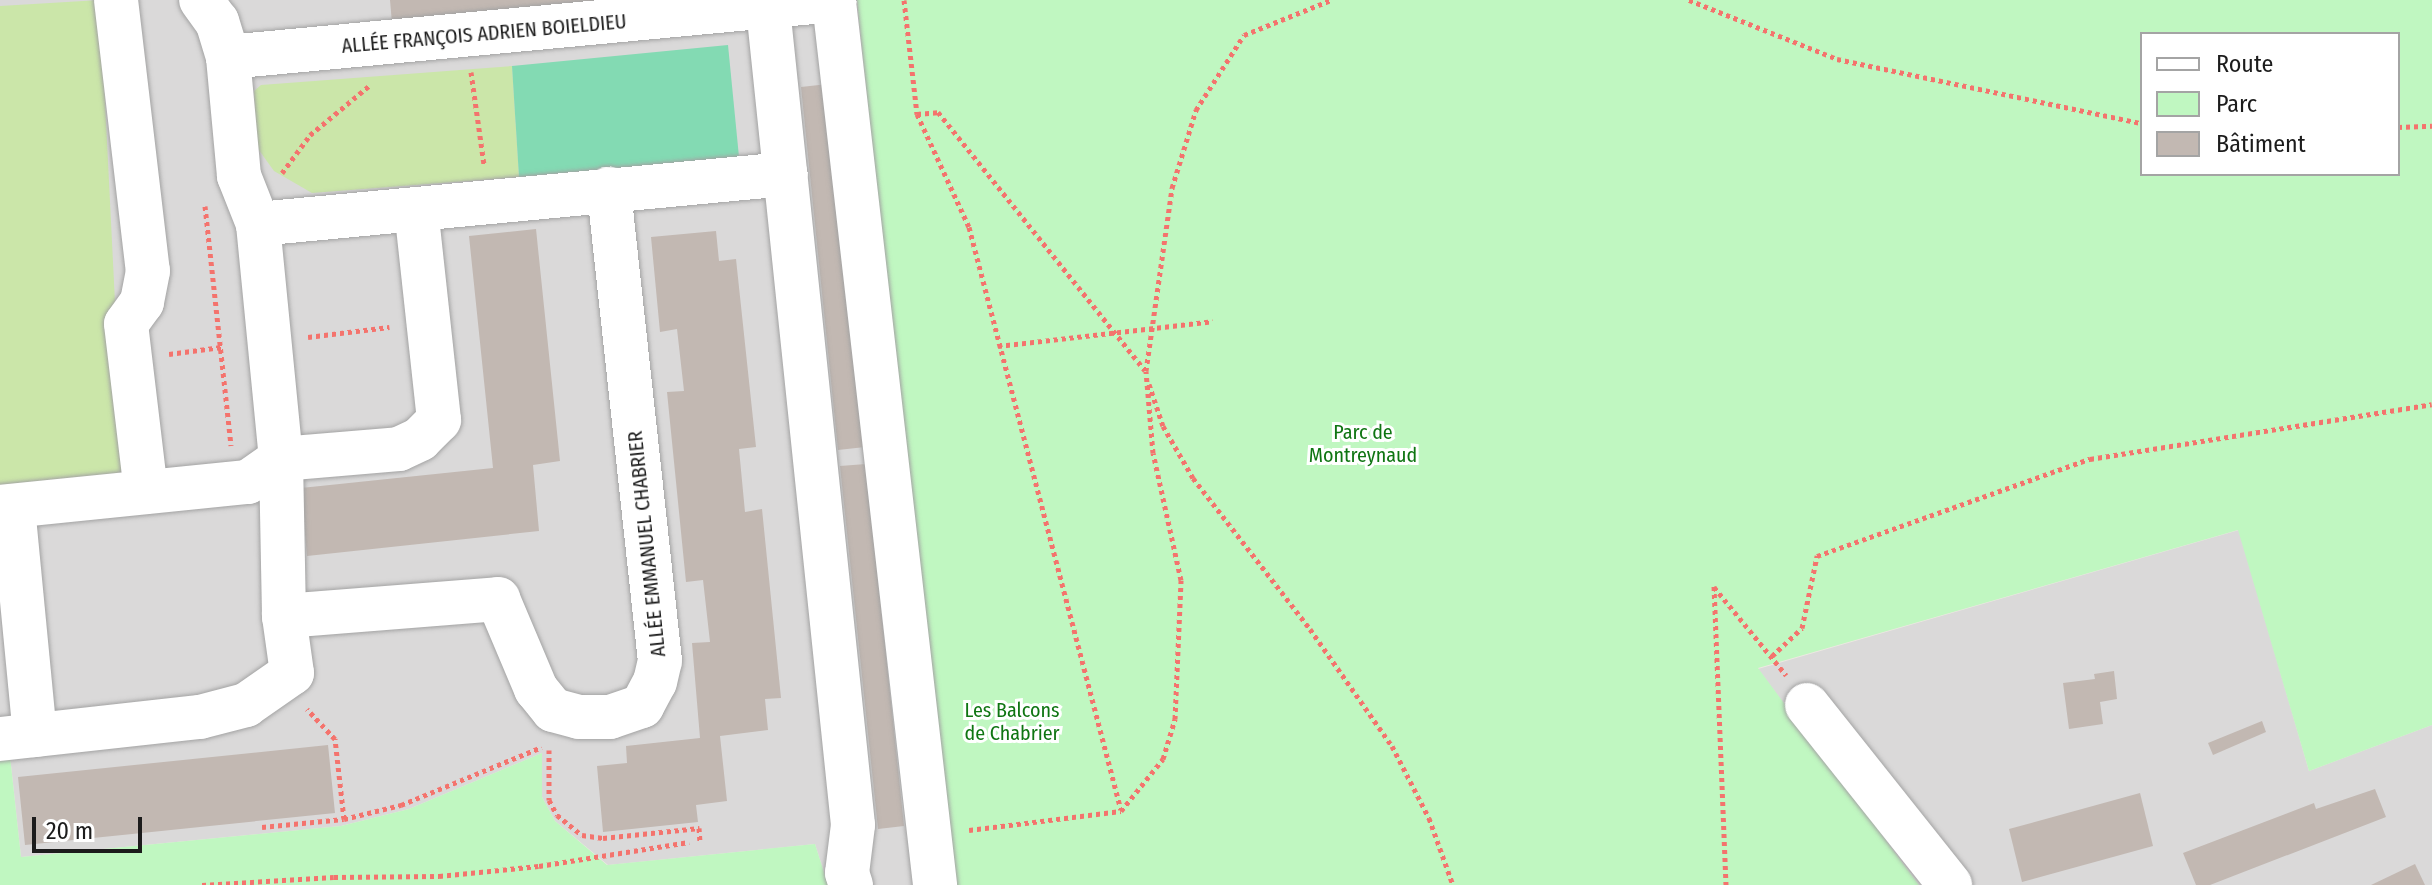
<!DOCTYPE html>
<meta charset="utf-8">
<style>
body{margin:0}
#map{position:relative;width:2432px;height:885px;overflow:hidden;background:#ede9e2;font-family:"Fira Sans Condensed",sans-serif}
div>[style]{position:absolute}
.residential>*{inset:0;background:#dad9d9}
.grass>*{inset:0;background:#cbe6a9}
.park>*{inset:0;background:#c0f7c1}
.pitch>*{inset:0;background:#83dab3}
.building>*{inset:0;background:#c2b8b2}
.path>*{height:5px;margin-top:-2.5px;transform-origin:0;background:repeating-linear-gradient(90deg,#f4736d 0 4px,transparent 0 8px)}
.roads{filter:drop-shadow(0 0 2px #a3a3a3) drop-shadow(0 0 2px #a3a3a3)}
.minor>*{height:44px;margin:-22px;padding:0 22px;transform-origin:22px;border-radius:22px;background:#fff}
span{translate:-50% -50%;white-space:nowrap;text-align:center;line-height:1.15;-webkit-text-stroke:6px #fff;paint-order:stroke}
.street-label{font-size:20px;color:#1c1c1c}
.park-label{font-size:20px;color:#0f7512}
.legend{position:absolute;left:2140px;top:32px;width:260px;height:144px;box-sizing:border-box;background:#fff;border:2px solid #a4a4a4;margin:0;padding:10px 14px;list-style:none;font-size:24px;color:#1c1c1c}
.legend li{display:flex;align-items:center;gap:16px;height:40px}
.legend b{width:40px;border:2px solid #a4a4a4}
.scale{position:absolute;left:32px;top:817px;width:110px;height:36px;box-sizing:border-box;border:4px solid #1c1c1c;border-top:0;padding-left:10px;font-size:24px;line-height:28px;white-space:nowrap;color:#1c1c1c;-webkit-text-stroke:6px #fff;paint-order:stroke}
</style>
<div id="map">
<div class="residential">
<div style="clip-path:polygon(0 0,857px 0,947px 885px,828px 885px,815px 844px,608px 865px,555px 821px,542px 797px,542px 753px,409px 809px,341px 826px,21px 857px,10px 756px,0 757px)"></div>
<div style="clip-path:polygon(2239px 530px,2309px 771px,2432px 725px,2432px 885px,1919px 885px,1758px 669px)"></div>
</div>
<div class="grass">
<div style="clip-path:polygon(100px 0,124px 484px,0 495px,0 6px)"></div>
<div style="clip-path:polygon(512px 66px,519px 177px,312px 193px,274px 171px,256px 146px,254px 91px,261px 85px)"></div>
</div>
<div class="park">
<div style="clip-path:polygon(evenodd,857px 0,2432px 0,2432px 725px,2309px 771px,2238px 530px,1758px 668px,1919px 885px,947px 885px,857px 0,2142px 34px,2398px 34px,2398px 174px,2142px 174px,2142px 34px)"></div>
<div style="clip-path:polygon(542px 753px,542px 797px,555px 821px,607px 865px,815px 844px,828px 885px,0 885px,0 757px,10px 756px,21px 857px,341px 826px,409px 809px)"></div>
</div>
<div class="pitch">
<div style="clip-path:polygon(728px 45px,739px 157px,519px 177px,512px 66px)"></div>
</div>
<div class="building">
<div style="clip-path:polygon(390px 0,599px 0,599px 2px,392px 23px)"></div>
<div style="clip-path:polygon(828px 84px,865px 447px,838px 450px,801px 87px)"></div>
<div style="clip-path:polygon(536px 229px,560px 461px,533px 465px,539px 531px,307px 556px,301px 488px,493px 468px,469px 236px)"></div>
<div style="clip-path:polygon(716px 231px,719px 261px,736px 259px,756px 447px,739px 449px,745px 512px,762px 509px,781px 698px,765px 699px,768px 730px,720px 736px,727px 801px,696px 805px,698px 822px,603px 832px,597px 766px,627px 763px,626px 746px,700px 738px,692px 643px,710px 642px,703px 580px,686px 582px,667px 392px,684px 391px,677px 329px,660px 332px,651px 237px)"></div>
<div style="clip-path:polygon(866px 464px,904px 826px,878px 829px,840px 466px)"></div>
<div style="clip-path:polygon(2114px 671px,2117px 699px,2100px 702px,2103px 724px,2069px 729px,2063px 683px,2095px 679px,2094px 674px)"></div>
<div style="clip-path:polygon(2262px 721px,2266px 732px,2213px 755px,2208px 743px)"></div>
<div style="clip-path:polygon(328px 745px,335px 813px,25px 845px,18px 777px)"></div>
<div style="clip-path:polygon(2375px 789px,2386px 817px,2210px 885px,2196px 885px,2183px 853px,2314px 803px,2316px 809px)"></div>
<div style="clip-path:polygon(2140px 793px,2153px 846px,2022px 882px,2009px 829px)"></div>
<div style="clip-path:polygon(2415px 864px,2425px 885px,2371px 885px)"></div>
</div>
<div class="path">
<div style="left:904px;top:0;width:115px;rotate:83.5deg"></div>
<div style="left:917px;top:114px;width:124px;rotate:65.3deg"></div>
<div style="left:969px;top:227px;width:602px;rotate:75.39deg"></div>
<div style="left:1689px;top:0;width:159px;rotate:21.7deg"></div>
<div style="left:1837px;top:59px;width:312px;rotate:11.9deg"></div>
<div style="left:471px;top:72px;width:94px;rotate:82deg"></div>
<div style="left:917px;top:114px;width:21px;rotate:-5deg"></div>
<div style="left:938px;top:112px;width:331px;rotate:51.3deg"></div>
<div style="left:2398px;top:127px;width:34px;rotate:-2deg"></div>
<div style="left:282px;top:173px;width:47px;rotate:-53.6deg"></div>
<div style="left:310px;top:135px;width:78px;rotate:-39.8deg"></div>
<div style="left:205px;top:206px;width:241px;rotate:83.8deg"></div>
<div style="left:308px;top:337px;width:82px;rotate:-7deg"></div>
<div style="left:998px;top:346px;width:216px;rotate:-6.6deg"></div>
<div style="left:169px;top:354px;width:53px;rotate:-7.5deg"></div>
<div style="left:1149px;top:384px;width:44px;rotate:71.6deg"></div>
<div style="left:1163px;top:426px;width:60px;rotate:60deg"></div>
<div style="left:1193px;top:478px;width:191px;rotate:52.2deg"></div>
<div style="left:1310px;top:629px;width:143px;rotate:55deg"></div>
<div style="left:1392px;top:746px;width:81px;rotate:62.8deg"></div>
<div style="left:1429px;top:818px;width:71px;rotate:70.3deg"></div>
<div style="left:1714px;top:586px;width:299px;rotate:87.7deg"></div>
<div style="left:1714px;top:587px;width:114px;rotate:50.7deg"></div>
<div style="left:1772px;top:656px;width:41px;rotate:-43deg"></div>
<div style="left:1802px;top:628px;width:74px;rotate:-78.2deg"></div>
<div style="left:1817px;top:556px;width:290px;rotate:-19.6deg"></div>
<div style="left:2090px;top:459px;width:346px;rotate:-9.1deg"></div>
<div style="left:549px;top:750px;width:50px;rotate:90deg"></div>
<div style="left:549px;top:800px;width:17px;rotate:62deg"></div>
<div style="left:557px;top:815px;width:32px;rotate:39deg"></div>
<div style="left:582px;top:835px;width:21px;rotate:8deg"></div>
<div style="left:603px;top:838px;width:97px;rotate:-5.9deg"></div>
<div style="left:699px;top:828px;width:13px;rotate:86deg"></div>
<div style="left:344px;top:819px;width:59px;rotate:-13.8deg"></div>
<div style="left:401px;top:805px;width:152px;rotate:-22.4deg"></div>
<div style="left:262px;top:827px;width:82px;rotate:-5.6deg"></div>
<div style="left:344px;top:819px;width:81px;rotate:-96.4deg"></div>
<div style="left:335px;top:739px;width:41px;rotate:-133deg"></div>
<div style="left:969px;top:830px;width:153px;rotate:-7.1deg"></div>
<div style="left:1121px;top:811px;width:67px;rotate:-51.1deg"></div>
<div style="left:1163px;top:759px;width:42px;rotate:-73.3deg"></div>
<div style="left:1175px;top:719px;width:139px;rotate:-87.5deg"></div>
<div style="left:1181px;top:580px;width:130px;rotate:-102.4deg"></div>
<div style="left:1153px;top:453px;width:82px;rotate:-94.9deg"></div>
<div style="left:1146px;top:371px;width:185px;rotate:-81.9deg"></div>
<div style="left:1172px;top:188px;width:82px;rotate:-72.9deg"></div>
<div style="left:1196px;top:110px;width:89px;rotate:-57.4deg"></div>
<div style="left:1244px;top:35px;width:94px;rotate:-21.9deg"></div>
<div style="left:202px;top:885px;width:132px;rotate:-3.5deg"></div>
<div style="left:334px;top:877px;width:105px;rotate:-0.5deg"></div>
<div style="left:439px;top:876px;width:100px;rotate:-5.7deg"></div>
<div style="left:539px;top:866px;width:152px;rotate:-9.1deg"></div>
</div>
<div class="roads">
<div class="minor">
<div style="left:116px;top:0;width:273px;rotate:83.3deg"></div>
<div style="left:148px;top:271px;width:32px;rotate:101deg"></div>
<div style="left:142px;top:302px;width:27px;rotate:126deg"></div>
<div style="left:126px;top:324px;width:169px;rotate:83.2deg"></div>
<div style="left:834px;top:2px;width:889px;rotate:83.47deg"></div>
<div style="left:768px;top:8px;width:821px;rotate:84.06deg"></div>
<div style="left:853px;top:825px;width:48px;rotate:97.1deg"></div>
<div style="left:847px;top:873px;width:13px;rotate:72deg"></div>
<div style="left:228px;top:57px;width:609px;rotate:-5.37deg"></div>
<div style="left:258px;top:224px;width:530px;rotate:-5.41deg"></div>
<div style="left:0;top:507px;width:249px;rotate:-5.8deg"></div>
<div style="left:248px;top:482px;width:40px;rotate:-34.9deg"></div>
<div style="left:281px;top:459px;width:236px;rotate:-95.6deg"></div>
<div style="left:258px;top:224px;width:52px;rotate:-111.6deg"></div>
<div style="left:239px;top:176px;width:120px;rotate:-95.3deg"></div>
<div style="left:228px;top:57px;width:37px;rotate:-107deg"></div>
<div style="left:217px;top:22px;width:27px;rotate:-126deg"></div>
<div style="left:13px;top:507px;width:229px;rotate:84.5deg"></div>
<div style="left:284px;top:616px;width:215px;rotate:-4.5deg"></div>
<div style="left:498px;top:599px;width:98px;rotate:67.1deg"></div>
<div style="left:536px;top:689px;width:27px;rotate:51deg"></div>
<div style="left:553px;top:710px;width:27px;rotate:15deg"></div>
<div style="left:579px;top:717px;width:31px"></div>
<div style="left:610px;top:717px;width:34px;rotate:-19deg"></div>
<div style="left:642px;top:706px;width:27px;rotate:-62deg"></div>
<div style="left:655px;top:682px;width:22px;rotate:-77deg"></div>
<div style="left:660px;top:661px;width:475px;rotate:-96.2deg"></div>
<div style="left:1807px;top:705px;width:230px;rotate:51.5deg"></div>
<div style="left:0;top:739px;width:201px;rotate:-6.3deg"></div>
<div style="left:200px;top:717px;width:48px;rotate:-14.6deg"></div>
<div style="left:246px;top:705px;width:56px;rotate:-34.8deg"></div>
<div style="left:292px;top:673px;width:58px;rotate:-98deg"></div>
<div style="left:284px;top:616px;width:157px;rotate:-91.1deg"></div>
<div style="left:281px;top:459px;width:118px;rotate:-4.8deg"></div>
<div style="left:399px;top:449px;width:23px;rotate:-25deg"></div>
<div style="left:420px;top:439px;width:27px;rotate:-45deg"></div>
<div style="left:439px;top:420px;width:212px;rotate:-96.2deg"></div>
</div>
</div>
<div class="street-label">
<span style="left:484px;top:34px;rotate:-5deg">ALLÉE FRANÇOIS ADRIEN BOIELDIEU</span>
<span style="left:647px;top:544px;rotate:-96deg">ALLÉE EMMANUEL CHABRIER</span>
</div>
<div class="park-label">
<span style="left:1363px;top:444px">Parc de<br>Montreynaud</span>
<span style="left:1012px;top:722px">Les Balcons<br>de Chabrier</span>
</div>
<ul class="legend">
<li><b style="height:10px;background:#fff"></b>Route</li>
<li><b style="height:22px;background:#c0f7c1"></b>Parc</li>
<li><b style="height:22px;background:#c2b8b2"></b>Bâtiment</li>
</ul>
<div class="scale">20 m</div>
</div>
